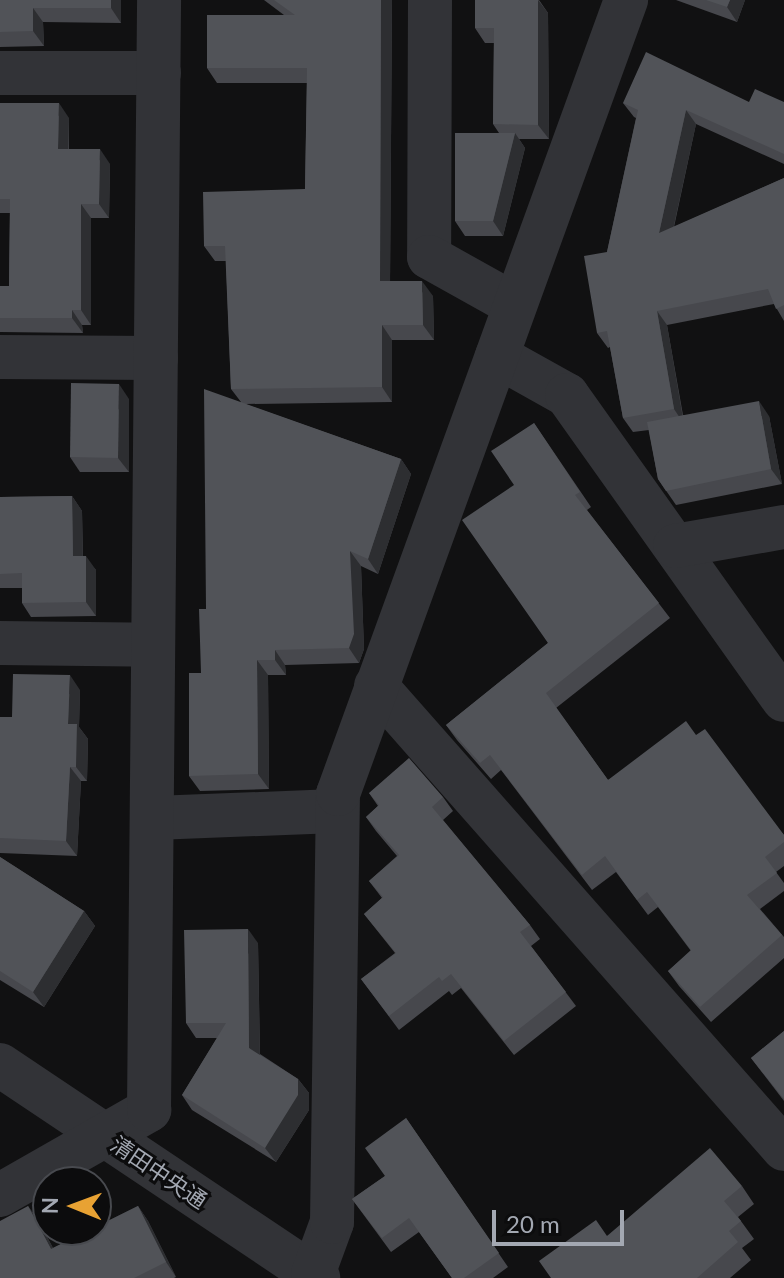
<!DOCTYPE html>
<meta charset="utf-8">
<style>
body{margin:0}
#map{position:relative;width:784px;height:1278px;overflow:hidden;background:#111112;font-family:Lato,"Noto Sans JP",sans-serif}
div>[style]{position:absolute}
.minor>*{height:44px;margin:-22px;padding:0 22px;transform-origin:22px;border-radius:22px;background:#323337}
.wall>*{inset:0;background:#47484d}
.shaded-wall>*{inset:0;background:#2d2e31}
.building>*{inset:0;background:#515358}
span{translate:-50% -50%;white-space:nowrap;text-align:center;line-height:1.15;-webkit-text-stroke:6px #0c0c0d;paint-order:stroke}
.street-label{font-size:22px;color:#a3a8b2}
.north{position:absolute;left:32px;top:1166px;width:80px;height:80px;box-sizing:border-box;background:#0c0c0d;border:2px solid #484a4f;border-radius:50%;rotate:271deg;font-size:22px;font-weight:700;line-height:32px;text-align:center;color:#a3a8b2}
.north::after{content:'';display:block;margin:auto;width:28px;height:36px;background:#e8a233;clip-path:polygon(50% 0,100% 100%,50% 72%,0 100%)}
.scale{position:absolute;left:492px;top:1210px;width:132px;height:36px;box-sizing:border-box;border:4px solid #a3a8b2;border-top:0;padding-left:10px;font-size:24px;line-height:28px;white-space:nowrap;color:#a3a8b2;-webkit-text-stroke:6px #0c0c0d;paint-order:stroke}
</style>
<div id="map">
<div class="minor">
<div style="left:430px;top:0;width:257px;rotate:90.2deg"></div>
<div style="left:429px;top:257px;width:98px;rotate:29.2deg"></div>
<div style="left:0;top:73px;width:159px"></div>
<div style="left:497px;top:356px;width:80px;rotate:29.1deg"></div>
<div style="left:567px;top:395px;width:374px;rotate:54.6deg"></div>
<div style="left:0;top:357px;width:156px;rotate:0.4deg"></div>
<div style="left:675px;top:546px;width:111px;rotate:-9.9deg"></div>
<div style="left:0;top:643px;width:153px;rotate:0.7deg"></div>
<div style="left:376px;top:686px;width:617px;rotate:48.61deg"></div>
<div style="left:154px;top:818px;width:182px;rotate:-2.2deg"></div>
<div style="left:0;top:1065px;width:383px;rotate:33.8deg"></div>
<div style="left:0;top:1195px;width:172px;rotate:-29.7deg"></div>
<div style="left:149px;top:1110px;width:1110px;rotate:-89.48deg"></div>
<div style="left:313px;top:1274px;width:55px;rotate:-69.9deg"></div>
<div style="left:332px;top:1222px;width:428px;rotate:-89.2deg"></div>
<div style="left:338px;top:794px;width:845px;rotate:-70.06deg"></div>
</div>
<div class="wall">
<div style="clip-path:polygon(0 0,121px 0,121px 23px,43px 22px,44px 46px,0 47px)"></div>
<div style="clip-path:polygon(264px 0,392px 0,390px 281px,433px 296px,434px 340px,392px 340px,392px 402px,245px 404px,401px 459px,411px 474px,378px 574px,361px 566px,364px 649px,359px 663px,285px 665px,286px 675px,268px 675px,269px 789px,200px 791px,189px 776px,201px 673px,206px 609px,241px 402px,231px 389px,226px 261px,215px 261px,204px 246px,305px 189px,307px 83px,217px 83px,207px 68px,284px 15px)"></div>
<div style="clip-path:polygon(475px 0,539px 0,548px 13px,549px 139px,519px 139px,525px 148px,503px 236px,465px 236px,455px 221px,499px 133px,493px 124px,494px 43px,485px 43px,475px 28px)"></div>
<div style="clip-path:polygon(676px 0,745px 0,737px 22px)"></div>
<div style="clip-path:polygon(784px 102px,784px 164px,696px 124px,674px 227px,784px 178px,784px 321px,774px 304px,667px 325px,683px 415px,769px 416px,782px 484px,676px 505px,658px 479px,649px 430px,633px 432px,623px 418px,610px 347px,608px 348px,597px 333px,607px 252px,636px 118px,634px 117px,623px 103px)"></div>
<div style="clip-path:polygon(0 103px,69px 118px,69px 149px,110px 164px,109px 218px,91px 218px,91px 325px,82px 325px,83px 333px,0 332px,0 286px,9px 286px,10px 213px,0 213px)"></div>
<div style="clip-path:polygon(129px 399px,129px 472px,80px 472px,70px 457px)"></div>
<div style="clip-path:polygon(534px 423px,591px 507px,587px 510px,670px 618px,556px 708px,608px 780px,696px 735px,784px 835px,784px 866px,776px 872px,784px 883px,784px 891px,760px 909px,784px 937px,784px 958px,711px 1022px,679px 986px,668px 971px,691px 951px,658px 907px,648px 915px,616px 872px,592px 890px,501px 770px,491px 779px,457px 740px,446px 725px,548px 643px,514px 485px)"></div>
<div style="clip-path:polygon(72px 496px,82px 511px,83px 556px,96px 570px,96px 616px,31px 617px,22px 603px,22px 588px,0 588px,0 497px)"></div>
<div style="clip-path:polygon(80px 690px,79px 727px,88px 739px,87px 781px,81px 781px,77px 856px,0 853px,0 717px,12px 717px)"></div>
<div style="clip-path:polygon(369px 793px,443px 797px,453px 811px,443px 820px,530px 925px,540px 939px,531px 946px,576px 1006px,514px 1055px,461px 988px,452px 995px,449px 991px,399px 1030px,361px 979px,395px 953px,364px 914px,382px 898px,369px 881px,397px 856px,376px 831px,366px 817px,378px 806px)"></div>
<div style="clip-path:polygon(0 857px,84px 911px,95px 926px,44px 1007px,0 980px)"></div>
<div style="clip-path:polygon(258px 943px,260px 1054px,298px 1079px,309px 1093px,309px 1110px,276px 1162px,192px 1110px,182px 1095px,217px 1038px,196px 1038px,186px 1023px)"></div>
<div style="clip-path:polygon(784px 1031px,784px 1101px,751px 1058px)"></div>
<div style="clip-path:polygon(406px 1118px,508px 1267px,493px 1278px,452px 1278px,419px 1232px,391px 1252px,352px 1199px,385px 1176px)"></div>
<div style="clip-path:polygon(742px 1186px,754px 1204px,738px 1217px,754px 1239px,742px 1248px,751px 1260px,730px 1278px,551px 1278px,607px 1236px)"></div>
<div style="clip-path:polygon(28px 1206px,38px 1220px,53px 1248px,138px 1206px,148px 1221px,176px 1277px,174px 1278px,0 1278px)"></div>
</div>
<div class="shaded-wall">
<div style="clip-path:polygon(111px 0,121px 0,121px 23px,111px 8px)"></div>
<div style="clip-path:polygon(381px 0,392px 0,390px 296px,380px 281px)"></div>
<div style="clip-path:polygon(538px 0,548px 13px,549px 139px,538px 125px)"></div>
<div style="clip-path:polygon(730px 0,745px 0,737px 22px,727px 7px)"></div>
<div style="clip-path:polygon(33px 8px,43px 22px,44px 46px,33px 31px)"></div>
<div style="clip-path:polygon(59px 103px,69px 118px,68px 163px,58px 149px)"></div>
<div style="clip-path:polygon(686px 110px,696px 124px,669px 248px,659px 233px)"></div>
<div style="clip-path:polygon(515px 133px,525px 148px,503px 236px,493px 221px)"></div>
<div style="clip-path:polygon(100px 149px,110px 164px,109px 218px,99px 204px)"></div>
<div style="clip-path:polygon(81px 204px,91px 218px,91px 325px,81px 310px)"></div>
<div style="clip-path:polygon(422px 281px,433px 296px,434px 340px,423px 325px)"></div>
<div style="clip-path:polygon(72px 310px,82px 325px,83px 333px,72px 318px)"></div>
<div style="clip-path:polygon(657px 311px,667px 325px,684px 424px,674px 409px)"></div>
<div style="clip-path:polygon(382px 325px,392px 340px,392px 402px,382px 387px)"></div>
<div style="clip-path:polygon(119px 384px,129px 399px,129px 472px,118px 458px)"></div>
<div style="clip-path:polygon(759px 401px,769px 416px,782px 484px,771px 469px)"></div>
<div style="clip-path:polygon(401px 459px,411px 474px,378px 574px,368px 559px)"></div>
<div style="clip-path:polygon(72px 496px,82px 511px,83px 570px,73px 556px)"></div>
<div style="clip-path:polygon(350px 551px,361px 566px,364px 649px,359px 663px,349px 648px)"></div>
<div style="clip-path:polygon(86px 556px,96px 570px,96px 616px,86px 602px)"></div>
<div style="clip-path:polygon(275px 650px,285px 665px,286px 675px,275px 660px)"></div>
<div style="clip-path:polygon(257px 660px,268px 675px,269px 789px,258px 774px)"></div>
<div style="clip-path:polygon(70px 675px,80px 690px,79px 727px,88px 739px,87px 781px,76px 767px,68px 724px)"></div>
<div style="clip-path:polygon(70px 767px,81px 781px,77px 856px,66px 841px)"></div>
<div style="clip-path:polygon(84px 911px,95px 926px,44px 1007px,33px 992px)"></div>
<div style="clip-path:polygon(248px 929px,258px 943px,260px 1063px,249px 1048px)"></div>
<div style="clip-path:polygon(298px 1079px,309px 1093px,309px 1110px,276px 1162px,265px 1148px)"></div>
<div style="clip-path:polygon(28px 1206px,38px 1220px,61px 1263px,51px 1249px)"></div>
<div style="clip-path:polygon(138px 1206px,148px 1221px,176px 1277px,166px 1262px)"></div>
</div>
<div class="building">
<div style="clip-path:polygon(0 0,111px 0,111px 8px,33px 8px,33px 31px,0 32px)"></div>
<div style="clip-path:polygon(274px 0,381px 0,380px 281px,422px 281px,423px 325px,382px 325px,382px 387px,231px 389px,225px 246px,204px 246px,203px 192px,305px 189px,307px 68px,207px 68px,207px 15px,295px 15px)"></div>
<div style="clip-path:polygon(475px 0,538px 0,538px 125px,493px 124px,494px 28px,475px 28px)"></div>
<div style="clip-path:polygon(706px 0,730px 0,727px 7px)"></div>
<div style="clip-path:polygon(646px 52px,749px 102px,755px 89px,784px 102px,784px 154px,686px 110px,659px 233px,784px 178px,784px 305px,776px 309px,768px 289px,657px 311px,674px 409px,623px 418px,607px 331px,597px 333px,584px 256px,607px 252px,638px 110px,623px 103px)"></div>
<div style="clip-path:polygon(0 103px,59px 103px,58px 149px,100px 149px,99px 204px,81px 204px,81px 310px,72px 310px,72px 318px,0 318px,0 286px,9px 286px,10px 199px,0 199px)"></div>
<div style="clip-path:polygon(455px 133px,515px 133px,493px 221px,455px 221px)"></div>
<div style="clip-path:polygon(71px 383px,119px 384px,118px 458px,70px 457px)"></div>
<div style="clip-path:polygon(204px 389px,401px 459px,368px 559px,350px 551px,354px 634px,349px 648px,275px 650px,275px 660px,257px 660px,258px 774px,189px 776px,189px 673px,201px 673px,199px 609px,206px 609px)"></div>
<div style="clip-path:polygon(759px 401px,771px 469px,666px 491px,658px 479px,647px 422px)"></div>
<div style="clip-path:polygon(534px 423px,580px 492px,575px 495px,659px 603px,546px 693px,608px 780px,686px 721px,696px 735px,705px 729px,784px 835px,784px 842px,765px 857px,777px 873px,747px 895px,782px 935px,700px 1007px,668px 971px,691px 950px,647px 892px,637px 900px,605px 856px,582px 875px,490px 755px,480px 763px,446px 725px,548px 643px,462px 520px,514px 485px,491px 451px)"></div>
<div style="clip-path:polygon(72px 496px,73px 556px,86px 556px,86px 602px,22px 603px,22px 573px,0 574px,0 497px)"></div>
<div style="clip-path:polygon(13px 674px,70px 675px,68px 724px,77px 724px,76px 767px,70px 767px,66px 841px,0 838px,0 717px,12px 717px)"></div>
<div style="clip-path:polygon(409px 758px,443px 797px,432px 807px,530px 925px,520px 932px,566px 992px,504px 1041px,451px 974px,442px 981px,439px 977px,389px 1016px,361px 979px,396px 953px,364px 914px,383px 897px,369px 881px,399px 855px,366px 817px,379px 805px,369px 793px)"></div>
<div style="clip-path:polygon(0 857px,84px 911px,33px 992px,0 971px)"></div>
<div style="clip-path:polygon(248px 929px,249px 1048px,298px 1079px,298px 1095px,265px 1148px,182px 1095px,226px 1023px,186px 1023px,184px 930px)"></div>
<div style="clip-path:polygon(784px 1031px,784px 1099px,751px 1058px)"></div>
<div style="clip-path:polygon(406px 1118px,499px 1253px,464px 1278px,452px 1278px,409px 1218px,382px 1238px,352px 1199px,385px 1176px,365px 1148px)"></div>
<div style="clip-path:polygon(710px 1148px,742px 1186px,724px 1201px,741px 1221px,729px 1231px,738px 1242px,697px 1278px,551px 1278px,539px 1261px,596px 1220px,607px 1236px)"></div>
<div style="clip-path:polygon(28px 1206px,51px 1249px,89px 1230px,96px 1230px,96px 1227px,138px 1206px,166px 1262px,134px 1278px,0 1278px,0 1221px)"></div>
</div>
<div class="street-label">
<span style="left:159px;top:1172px;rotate:34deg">清田中央通</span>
</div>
<div class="north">N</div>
<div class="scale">20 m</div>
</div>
